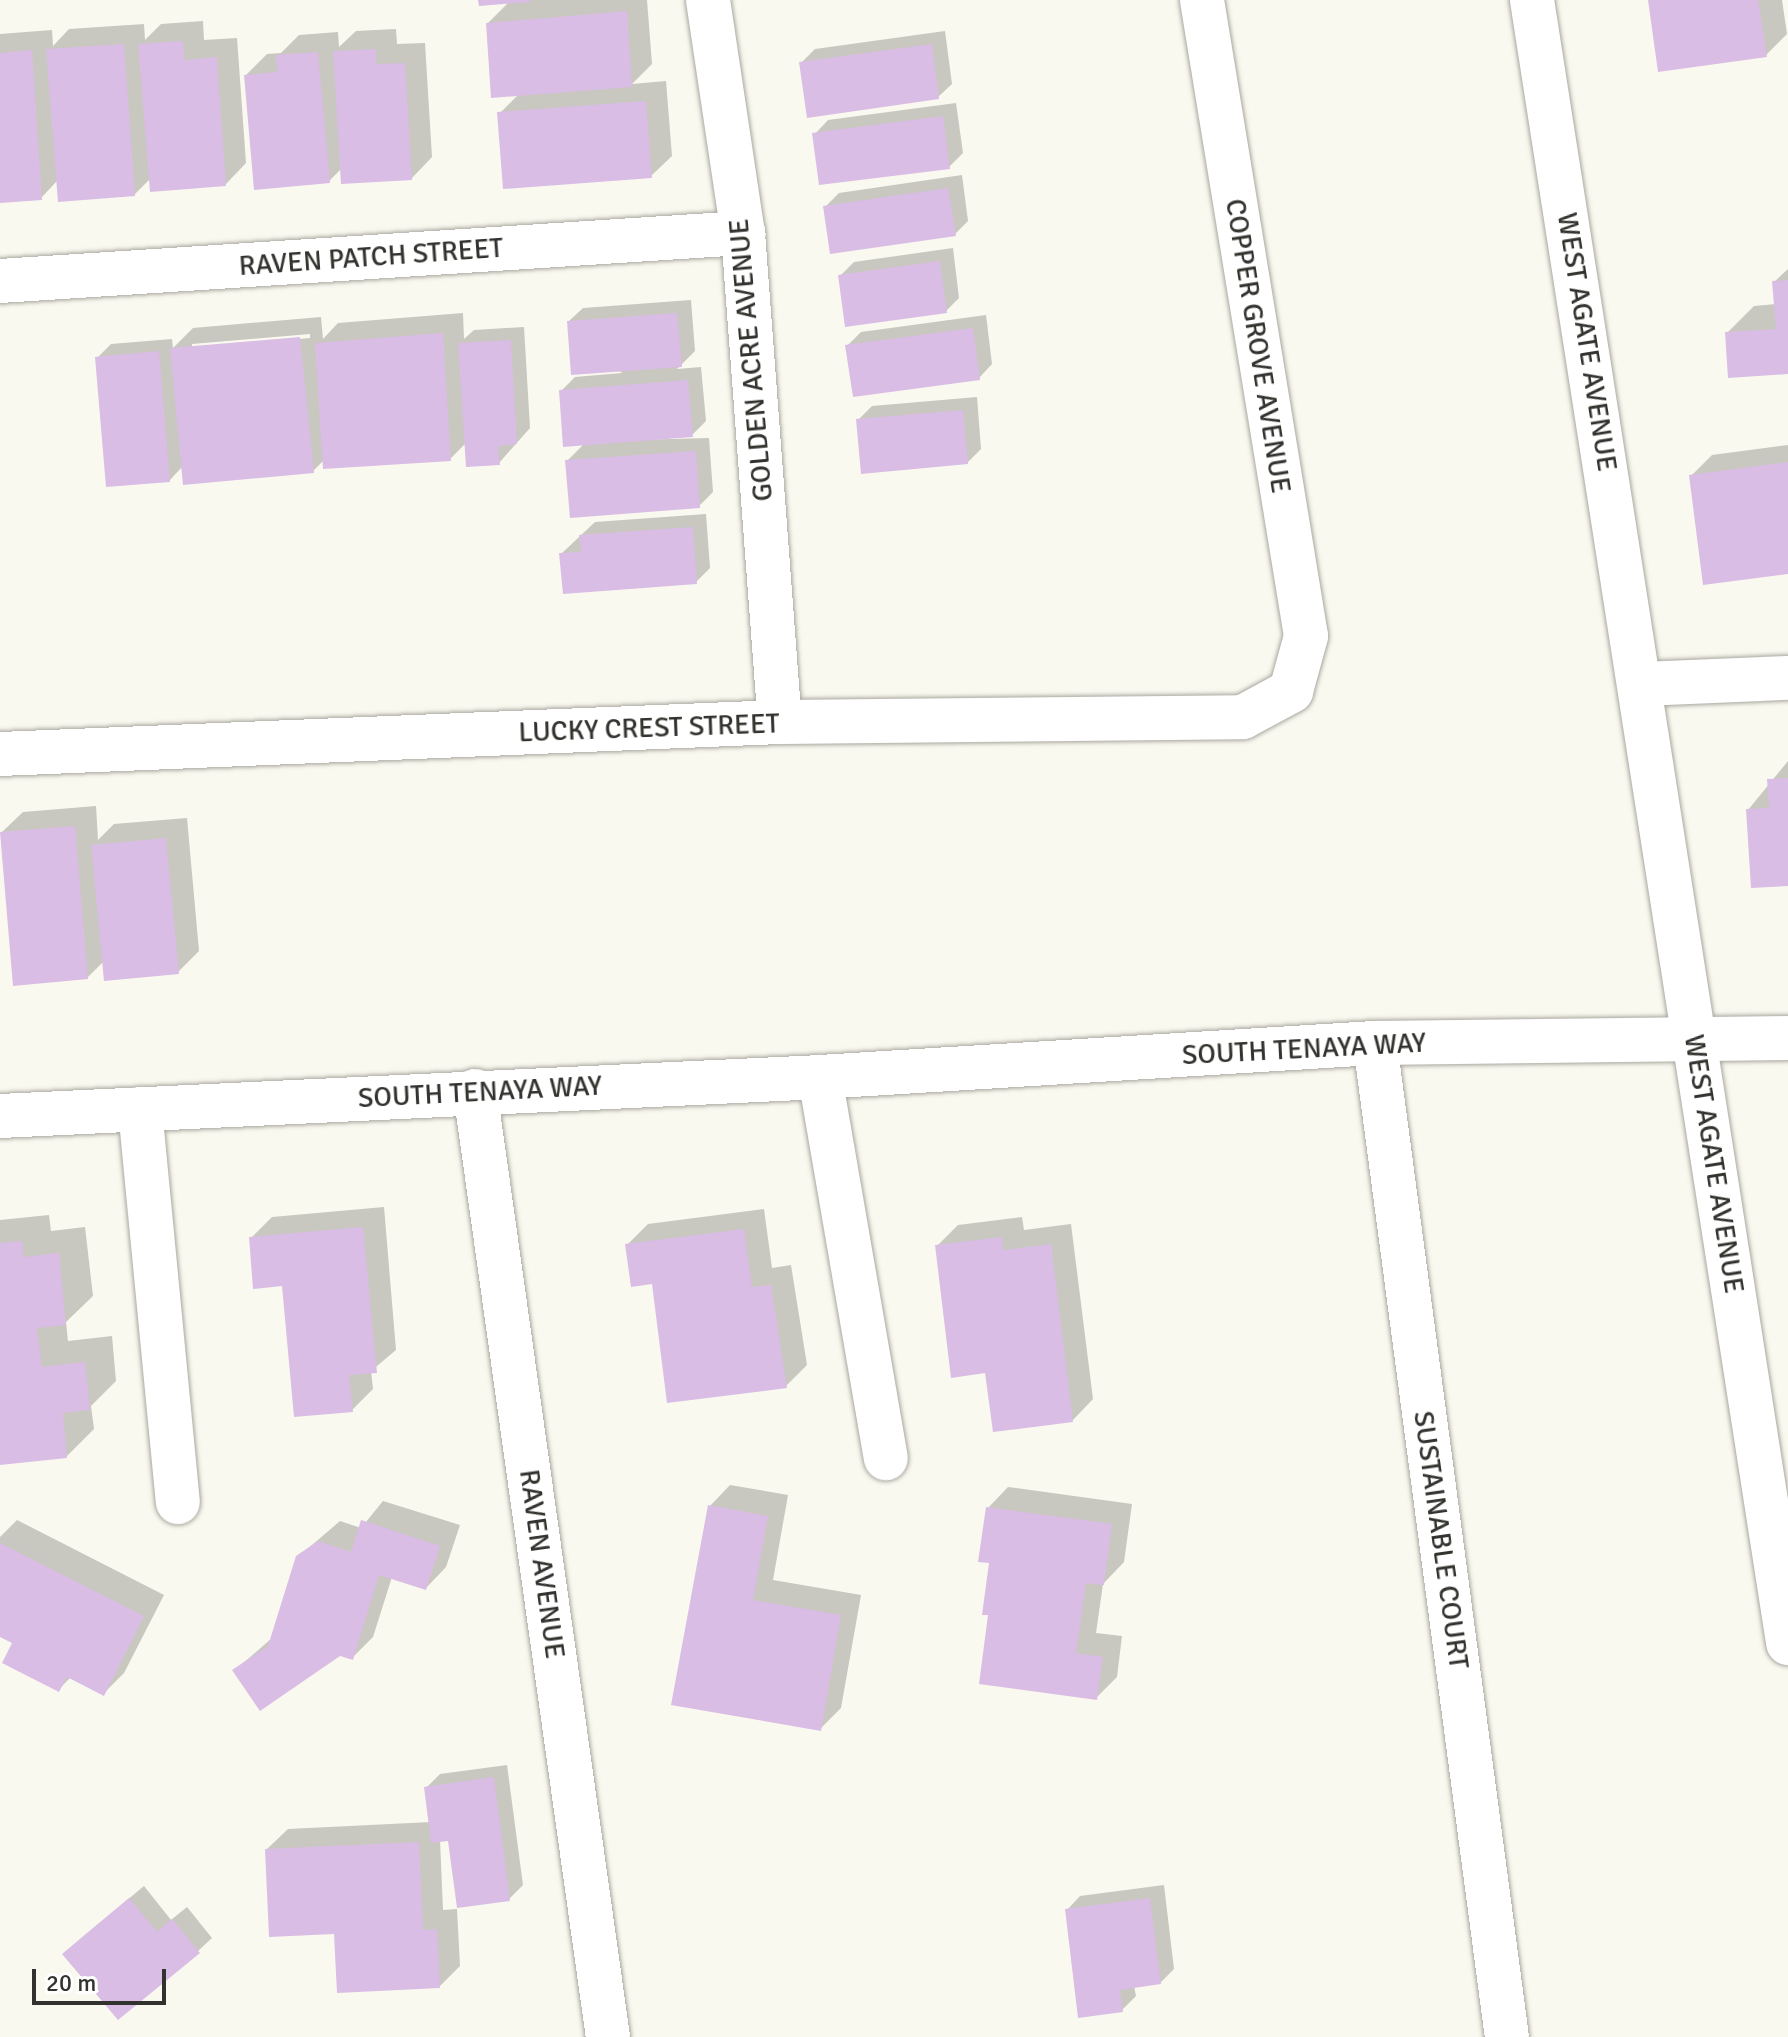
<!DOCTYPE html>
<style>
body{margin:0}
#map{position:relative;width:1788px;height:2037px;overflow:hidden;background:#faf9f0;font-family:Signika,sans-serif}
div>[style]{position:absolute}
.shadow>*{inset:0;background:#0003}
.building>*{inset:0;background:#d9bde5}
.roads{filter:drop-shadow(0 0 2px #a9a8a0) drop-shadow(0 0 2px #a9a8a0)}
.street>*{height:44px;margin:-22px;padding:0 22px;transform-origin:22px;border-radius:22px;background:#fff}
span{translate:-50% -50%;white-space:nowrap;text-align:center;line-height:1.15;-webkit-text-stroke:6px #fff;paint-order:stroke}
.street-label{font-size:28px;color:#32322e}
.scale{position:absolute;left:32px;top:1969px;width:134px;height:36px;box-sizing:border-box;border:4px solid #32322e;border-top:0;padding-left:10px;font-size:24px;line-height:28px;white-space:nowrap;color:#32322e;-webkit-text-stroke:6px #fff;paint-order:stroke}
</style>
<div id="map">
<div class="shadow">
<div style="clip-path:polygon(480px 0,647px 0,652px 64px,632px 84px,666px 81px,672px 156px,651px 176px,500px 113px,519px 94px,488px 23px,509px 2px)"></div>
<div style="clip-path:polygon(1650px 0,1782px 0,1787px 34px,1766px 55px)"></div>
<div style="clip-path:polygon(203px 21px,204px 40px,237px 38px,246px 163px,226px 184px,151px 178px,135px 194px,58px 180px,41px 198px,0 201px,0 34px,52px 30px,53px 46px,69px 29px,144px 24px,145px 40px,161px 24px)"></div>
<div style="clip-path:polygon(396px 29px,397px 44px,425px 43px,432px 157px,412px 178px,342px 168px,329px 181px,246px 75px,267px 54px,281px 53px,299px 35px,338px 32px,339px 47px,356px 31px)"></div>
<div style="clip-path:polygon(945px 31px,952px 84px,938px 97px,801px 63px,815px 49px)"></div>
<div style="clip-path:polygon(956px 103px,963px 153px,949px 167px,815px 134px,828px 120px)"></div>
<div style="clip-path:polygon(962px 175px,968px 221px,955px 234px,825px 207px,839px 193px)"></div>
<div style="clip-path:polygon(953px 248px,959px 298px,946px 311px,841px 275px,854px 262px)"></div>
<div style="clip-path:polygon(1788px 269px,1788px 372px,1727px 333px,1754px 306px,1776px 304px,1774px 282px)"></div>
<div style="clip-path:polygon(691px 300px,695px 351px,677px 369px,701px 367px,706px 421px,692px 435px,632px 440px,709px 438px,713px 492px,699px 506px,567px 461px,585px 443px,561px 391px,575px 377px,622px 373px,569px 321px,583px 308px)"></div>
<div style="clip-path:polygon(evenodd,463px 313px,464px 339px,474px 330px,524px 327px,530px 428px,499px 463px,466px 443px,450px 459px,325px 459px,313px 471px,183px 466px,169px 481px,97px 358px,111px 344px,172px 339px,173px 348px,193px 328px,321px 317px,323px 339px,338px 323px,463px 313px,310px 334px,310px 338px,192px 349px,192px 344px,310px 334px)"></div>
<div style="clip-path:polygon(986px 315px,992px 364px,979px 378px,847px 346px,861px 332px)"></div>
<div style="clip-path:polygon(977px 397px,981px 449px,967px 463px,858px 420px,872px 406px)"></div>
<div style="clip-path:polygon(1788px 445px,1788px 572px,1691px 476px,1712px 455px)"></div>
<div style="clip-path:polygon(706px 514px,710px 568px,696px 582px,561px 554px,595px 522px)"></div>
<div style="clip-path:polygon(1788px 761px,1788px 884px,1748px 810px)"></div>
<div style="clip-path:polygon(96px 806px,98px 840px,114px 824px,187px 818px,199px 951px,178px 972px,104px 961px,87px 978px,2px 832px,23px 812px)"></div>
<div style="clip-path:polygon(384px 1207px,396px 1350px,371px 1371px,373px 1389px,352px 1410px,284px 1284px,251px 1238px,272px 1217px)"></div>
<div style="clip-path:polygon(764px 1209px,772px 1268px,791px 1265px,807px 1365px,786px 1386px,654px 1282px,627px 1245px,648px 1224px)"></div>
<div style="clip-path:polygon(49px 1215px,51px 1231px,85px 1227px,93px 1296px,66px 1322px,68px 1341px,112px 1336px,116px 1381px,91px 1406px,94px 1429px,67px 1456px,0 1463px,0 1220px)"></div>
<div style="clip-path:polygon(1022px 1217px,1024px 1230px,1071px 1224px,1093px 1399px,1073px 1420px,987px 1371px,937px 1246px,958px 1225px)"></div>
<div style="clip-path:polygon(730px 1485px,788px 1495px,773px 1580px,861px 1595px,841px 1708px,820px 1729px,674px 1703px,710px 1506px)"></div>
<div style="clip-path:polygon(1008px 1487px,1132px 1504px,1124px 1562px,1103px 1584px,1096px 1633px,1122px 1636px,1117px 1677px,1096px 1698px,990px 1613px,988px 1508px)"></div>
<div style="clip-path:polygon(383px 1501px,460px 1525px,446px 1567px,426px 1588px,392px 1577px,373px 1637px,352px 1658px,340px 1654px,234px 1671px,272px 1638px,298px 1557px,340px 1521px,361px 1528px)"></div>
<div style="clip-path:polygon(17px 1520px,164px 1595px,124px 1673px,103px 1694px,71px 1677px,58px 1690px,15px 1642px,0 1635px,0 1537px)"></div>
<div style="clip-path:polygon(507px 1765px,523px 1885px,509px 1899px,450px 1839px,440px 1840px,443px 1910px,457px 1909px,460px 1966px,440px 1986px,336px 1932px,267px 1849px,288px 1829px,431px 1822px,427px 1787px,440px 1774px)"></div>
<div style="clip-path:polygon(1164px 1885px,1174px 1969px,1160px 1983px,1134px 1986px,1136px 1996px,1122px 2010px,1067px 1910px,1080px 1896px)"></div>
<div style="clip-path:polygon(144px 1886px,171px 1920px,187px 1907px,212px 1938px,198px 1951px,79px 1940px)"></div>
</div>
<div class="building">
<div style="clip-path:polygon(478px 0,530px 0,530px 2px,479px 6px)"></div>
<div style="clip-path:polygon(1648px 0,1758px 0,1767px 57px,1658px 72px)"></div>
<div style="clip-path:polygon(627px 11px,632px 87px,491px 98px,486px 23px)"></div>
<div style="clip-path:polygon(183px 41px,184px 60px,217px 57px,226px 186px,150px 192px,138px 44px)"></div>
<div style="clip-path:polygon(124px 44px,135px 196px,58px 202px,46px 49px)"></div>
<div style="clip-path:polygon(932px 44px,939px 99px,807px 118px,799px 62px)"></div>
<div style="clip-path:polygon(376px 49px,376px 64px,405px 63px,412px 180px,341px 184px,333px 51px)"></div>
<div style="clip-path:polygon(32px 50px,42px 200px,0 203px,0 53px)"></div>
<div style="clip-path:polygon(318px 52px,330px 183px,254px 190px,244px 75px,277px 72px,276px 55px)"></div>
<div style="clip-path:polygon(646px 101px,652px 178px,503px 189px,497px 112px)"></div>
<div style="clip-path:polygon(943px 116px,950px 169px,819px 185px,812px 133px)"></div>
<div style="clip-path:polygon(948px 188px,956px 236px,830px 254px,823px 206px)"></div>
<div style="clip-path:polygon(940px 261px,947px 313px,845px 327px,838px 275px)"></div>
<div style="clip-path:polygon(1788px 280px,1788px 374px,1728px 378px,1725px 332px,1776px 329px,1772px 281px)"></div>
<div style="clip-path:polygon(677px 313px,682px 367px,571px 375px,567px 321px)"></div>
<div style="clip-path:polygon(973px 328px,980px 380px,853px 397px,845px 345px)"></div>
<div style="clip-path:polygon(443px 333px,451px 461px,323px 469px,315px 343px)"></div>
<div style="clip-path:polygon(300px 337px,314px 473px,183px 485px,170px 348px)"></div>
<div style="clip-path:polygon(511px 340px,517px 444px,498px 446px,500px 465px,466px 467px,458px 343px)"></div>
<div style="clip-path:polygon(159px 351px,170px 482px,106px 487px,95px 357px)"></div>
<div style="clip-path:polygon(688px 380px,693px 437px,563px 447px,559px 390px)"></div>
<div style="clip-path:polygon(963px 410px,968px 464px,861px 474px,856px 419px)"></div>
<div style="clip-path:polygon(696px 451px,700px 508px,570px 518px,565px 460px)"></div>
<div style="clip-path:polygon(1788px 462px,1788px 574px,1703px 585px,1689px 475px)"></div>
<div style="clip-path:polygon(693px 527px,697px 584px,563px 594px,559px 553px,581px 552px,579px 535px)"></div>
<div style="clip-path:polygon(1788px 778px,1788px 886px,1751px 888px,1746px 809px,1769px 808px,1767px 779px)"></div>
<div style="clip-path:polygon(75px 826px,88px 979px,13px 986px,0 832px)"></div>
<div style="clip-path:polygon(166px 838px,179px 974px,104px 981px,91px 845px)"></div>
<div style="clip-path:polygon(363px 1227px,377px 1373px,349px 1375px,353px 1412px,294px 1417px,282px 1286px,253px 1289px,249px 1237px)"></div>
<div style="clip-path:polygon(744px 1229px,752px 1287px,771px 1285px,787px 1388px,667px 1403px,652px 1284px,631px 1287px,625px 1244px)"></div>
<div style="clip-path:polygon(1002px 1237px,1003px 1250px,1051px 1244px,1073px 1422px,993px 1432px,985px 1373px,951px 1378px,935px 1245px)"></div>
<div style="clip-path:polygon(22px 1241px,24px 1257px,59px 1253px,66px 1325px,37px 1328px,42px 1367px,85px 1362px,90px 1410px,63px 1413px,67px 1458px,0 1465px,0 1243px)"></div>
<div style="clip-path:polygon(708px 1505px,768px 1516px,753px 1600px,841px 1615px,821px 1731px,671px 1705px)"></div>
<div style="clip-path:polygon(986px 1507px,1112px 1524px,1104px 1585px,1086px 1583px,1076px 1653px,1103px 1657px,1097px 1700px,979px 1684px,988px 1615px,982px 1615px,989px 1563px,978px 1562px)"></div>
<div style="clip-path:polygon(361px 1520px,440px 1546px,426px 1590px,379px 1575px,353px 1660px,340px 1656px,260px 1711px,232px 1670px,268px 1646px,296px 1556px,318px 1541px,351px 1552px)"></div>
<div style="clip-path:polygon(0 1543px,144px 1616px,104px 1696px,67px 1677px,59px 1692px,2px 1663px,12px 1643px,0 1637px)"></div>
<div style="clip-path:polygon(494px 1777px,510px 1901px,457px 1908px,448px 1841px,431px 1843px,424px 1787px)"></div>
<div style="clip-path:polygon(419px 1842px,423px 1930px,437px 1929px,440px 1988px,337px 1993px,334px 1934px,269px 1937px,265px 1849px)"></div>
<div style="clip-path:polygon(129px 1898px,157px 1932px,172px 1919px,200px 1953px,118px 2020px,62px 1954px)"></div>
<div style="clip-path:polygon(1150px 1898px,1161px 1984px,1120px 1990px,1123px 2012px,1078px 2018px,1065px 1909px)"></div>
</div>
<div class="roads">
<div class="street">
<div style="left:708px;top:0;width:236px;rotate:81.5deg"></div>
<div style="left:743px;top:233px;width:490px;rotate:85.7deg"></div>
<div style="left:1532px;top:0;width:1663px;rotate:81.14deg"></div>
<div style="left:0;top:281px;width:745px;rotate:-3.7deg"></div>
<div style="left:1642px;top:684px;width:146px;rotate:-2.4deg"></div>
<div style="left:0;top:754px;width:781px;rotate:-2.35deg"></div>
<div style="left:780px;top:722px;width:463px;rotate:-0.6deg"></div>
<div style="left:1243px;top:717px;width:55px;rotate:-28.4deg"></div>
<div style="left:1291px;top:691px;width:57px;rotate:-74.7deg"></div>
<div style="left:1306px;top:636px;width:644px;rotate:-99.29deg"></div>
<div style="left:1375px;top:1043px;width:1003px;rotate:82.44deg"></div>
<div style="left:820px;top:1077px;width:387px;rotate:80.2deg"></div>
<div style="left:475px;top:1091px;width:955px;rotate:82deg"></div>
<div style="left:140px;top:1109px;width:395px;rotate:84.5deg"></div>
<div style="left:0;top:1116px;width:821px;rotate:-2.72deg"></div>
<div style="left:820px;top:1077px;width:556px;rotate:-3.51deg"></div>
<div style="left:1375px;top:1043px;width:413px;rotate:-0.7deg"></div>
</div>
</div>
<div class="street-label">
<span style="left:371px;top:257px;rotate:-4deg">RAVEN PATCH STREET</span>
<span style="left:1587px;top:342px;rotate:81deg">WEST AGATE AVENUE</span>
<span style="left:1258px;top:346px;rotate:81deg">COPPER GROVE AVENUE</span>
<span style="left:751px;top:360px;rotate:-95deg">GOLDEN ACRE AVENUE</span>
<span style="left:649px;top:728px;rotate:-2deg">LUCKY CREST STREET</span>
<span style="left:1304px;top:1049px;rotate:-3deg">SOUTH TENAYA WAY</span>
<span style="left:480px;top:1092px;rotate:-3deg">SOUTH TENAYA WAY</span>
<span style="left:1714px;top:1164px;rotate:81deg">WEST AGATE AVENUE</span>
<span style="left:1441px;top:1540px;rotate:82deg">SUSTAINABLE COURT</span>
<span style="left:542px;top:1564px;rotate:82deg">RAVEN AVENUE</span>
</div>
<div class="scale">20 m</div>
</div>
